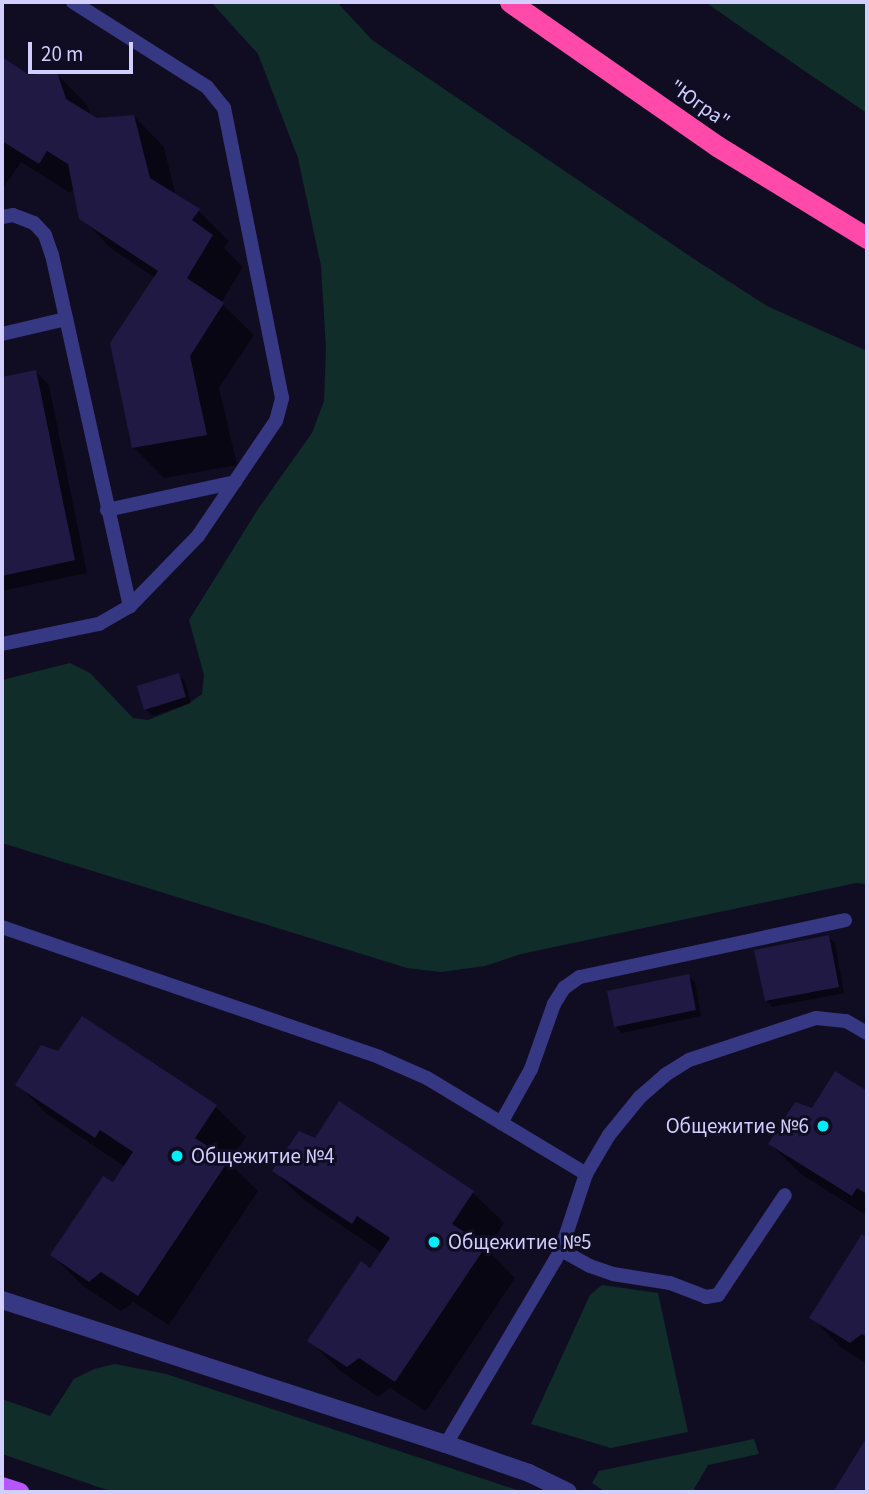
<!DOCTYPE html>
<meta charset="utf-8">
<style>
body{margin:0}
#map{position:relative;width:869px;height:1494px;overflow:hidden;background:#100d23;font-family:"Source Sans 3",sans-serif}
div>[style]{position:absolute}
.green>*{inset:0;background:#102d2a}
.shadow>*{inset:0;background:#0007}
.building>*{inset:0;background:#1f1944}
.lane>*{height:14px;margin:-7px;padding:0 7px;transform-origin:7px;border-radius:7px;background:#373883}
.street>*{height:18px;margin:-9px;padding:0 9px;transform-origin:9px;border-radius:9px;background:#373883}
.primary>*{height:18px;margin:-9px;padding:0 9px;transform-origin:9px;border-radius:9px;background:#b756ff}
.highway>*{height:21px;margin:-10.5px;padding:0 10.5px;transform-origin:10.5px;border-radius:10.5px;background:#ff4aaa}
.dots>*{width:19px;height:19px;translate:-50% -50%;box-sizing:border-box;border:4px solid #100d23;border-radius:50%}
span{translate:-50% -50%;white-space:nowrap;text-align:center;line-height:1.15;-webkit-text-stroke:6px #100d23;paint-order:stroke}
.street-label{font-size:21px;color:#d2cfff}
.poi-label{font-size:21px;color:#d2cfff}
.right{translate:-100% -50%;text-align:right}
.left{translate:0 -50%;text-align:left}
.frame{position:absolute;inset:0;border:4px solid #d2cfff;pointer-events:none}
.scale{position:absolute;left:28px;top:42px;width:105px;height:32px;box-sizing:border-box;border:4px solid #d2cfff;border-top:0;padding-left:9px;font-size:21px;line-height:24px;white-space:nowrap;color:#d2cfff;-webkit-text-stroke:5px #100d23;paint-order:stroke}
</style>
<div id="map">
<div class="green">
<div style="clip-path:polygon(211px 2px,337px 2px,372px 40px,694px 259px,767px 306px,867px 351px,867px 884px,856px 883px,521px 954px,485px 966px,441px 972px,407px 968px,2px 843px,2px 680px,70px 663px,90px 673px,133px 718px,148px 720px,188px 704px,202px 694px,204px 675px,189px 620px,258px 509px,312px 433px,324px 401px,326px 348px,321px 266px,298px 158px,258px 54px)"></div>
<div style="clip-path:polygon(705px 2px,867px 2px,867px 113px,806px 72px)"></div>
<div style="clip-path:polygon(602px 1285px,658px 1293px,688px 1432px,611px 1448px,531px 1424px,590px 1295px)"></div>
<div style="clip-path:polygon(115px 1364px,166px 1374px,523px 1492px,113px 1492px,2px 1454px,2px 1399px,50px 1416px,74px 1379px,94px 1369px)"></div>
<div style="clip-path:polygon(754px 1439px,759px 1454px,708px 1465px,694px 1489px,698px 1492px,606px 1492px,592px 1483px,599px 1471px)"></div>
</div>
<div class="shadow">
<div style="clip-path:polygon(2px 59px,28px 77px,57px 74px,87px 105px,91px 117px,96px 120px,134px 116px,164px 147px,176px 197px,199px 211px,229px 241px,224px 248px,243px 267px,221px 303px,254px 335px,219px 388px,237px 465px,164px 478px,133px 447px,155px 278px,112px 249px,81px 218px,74px 187px,70px 193px,21px 162px,2px 190px)"></div>
<div style="clip-path:polygon(36px 372px,49px 385px,87px 573px,2px 591px,2px 379px)"></div>
<div style="clip-path:polygon(178px 675px,185px 681px,191px 703px,152px 716px,146px 709px)"></div>
<div style="clip-path:polygon(828px 937px,835px 943px,844px 993px,772px 1007px,766px 1000px)"></div>
<div style="clip-path:polygon(688px 976px,695px 982px,701px 1016px,622px 1033px,615px 1026px)"></div>
<div style="clip-path:polygon(836px 1073px,867px 1093px,867px 1216px,801px 1174px,770px 1144px,812px 1110px)"></div>
<div style="clip-path:polygon(17px 1084px,216px 1107px,246px 1137px,229px 1163px,258px 1191px,169px 1325px,133px 1302px,121px 1311px,83px 1286px,52px 1255px,125px 1167px,48px 1115px)"></div>
<div style="clip-path:polygon(340px 1104px,473px 1193px,504px 1223px,487px 1249px,515px 1278px,426px 1411px,390px 1388px,378px 1397px,340px 1371px,310px 1341px,382px 1253px,305px 1201px,274px 1171px,316px 1140px)"></div>
<div style="clip-path:polygon(862px 1237px,867px 1240px,867px 1364px,842px 1348px,811px 1317px)"></div>
</div>
<div class="building">
<div style="clip-path:polygon(2px 57px,29px 75px,57px 72px,66px 99px,97px 118px,134px 115px,150px 178px,200px 209px,192px 220px,213px 235px,187px 278px,224px 303px,190px 356px,207px 435px,132px 448px,110px 343px,158px 271px,79px 219px,68px 164px,47px 151px,39px 164px,2px 141px)"></div>
<div style="clip-path:polygon(36px 370px,75px 560px,2px 576px,2px 377px)"></div>
<div style="clip-path:polygon(179px 673px,186px 697px,144px 710px,137px 686px)"></div>
<div style="clip-path:polygon(829px 935px,839px 987px,765px 1001px,754px 950px)"></div>
<div style="clip-path:polygon(689px 974px,696px 1010px,614px 1027px,607px 991px)"></div>
<div style="clip-path:polygon(82px 1016px,217px 1105px,195px 1138px,229px 1160px,138px 1296px,101px 1272px,89px 1282px,50px 1255px,103px 1176px,113px 1182px,133px 1152px,100px 1130px,95px 1138px,15px 1085px,41px 1045px,58px 1051px)"></div>
<div style="clip-path:polygon(835px 1071px,867px 1091px,867px 1194px,857px 1188px,852px 1196px,768px 1144px,795px 1102px,812px 1108px)"></div>
<div style="clip-path:polygon(339px 1101px,474px 1191px,452px 1224px,486px 1246px,395px 1382px,359px 1358px,347px 1367px,307px 1341px,361px 1261px,370px 1268px,390px 1238px,357px 1216px,352px 1224px,272px 1171px,299px 1131px,315px 1138px)"></div>
<div style="clip-path:polygon(862px 1234px,867px 1238px,867px 1337px,862px 1334px,850px 1343px,809px 1318px)"></div>
<div style="clip-path:polygon(867px 1437px,867px 1492px,833px 1492px)"></div>
</div>
<div class="lane">
<div style="left:2px;top:217px;width:11px;rotate:-10deg"></div>
<div style="left:13px;top:215px;width:22px;rotate:21deg"></div>
<div style="left:34px;top:223px;width:16px;rotate:47deg"></div>
<div style="left:45px;top:235px;width:21px;rotate:71deg"></div>
<div style="left:52px;top:255px;width:360px;rotate:77.5deg"></div>
<div style="left:2px;top:334px;width:66px;rotate:-13.2deg"></div>
<div style="left:107px;top:510px;width:131px;rotate:-12.3deg"></div>
<div style="left:2px;top:644px;width:99px;rotate:-11.7deg"></div>
<div style="left:99px;top:624px;width:36px;rotate:-30deg"></div>
<div style="left:130px;top:606px;width:98px;rotate:-45.8deg"></div>
<div style="left:198px;top:536px;width:139px;rotate:-55.9deg"></div>
<div style="left:276px;top:421px;width:24px;rotate:-75deg"></div>
<div style="left:282px;top:398px;width:296px;rotate:-101.3deg"></div>
<div style="left:224px;top:108px;width:27px;rotate:-129deg"></div>
<div style="left:207px;top:87px;width:159px;rotate:-147.6deg"></div>
<div style="left:2px;top:927px;width:399px;rotate:19deg"></div>
<div style="left:379px;top:1057px;width:52px;rotate:23.6deg"></div>
<div style="left:427px;top:1078px;width:186px;rotate:31.1deg"></div>
<div style="left:501px;top:1123px;width:62px;rotate:-60.9deg"></div>
<div style="left:531px;top:1069px;width:69px;rotate:-70.5deg"></div>
<div style="left:554px;top:1004px;width:19px;rotate:-58deg"></div>
<div style="left:564px;top:988px;width:19px;rotate:-35deg"></div>
<div style="left:580px;top:977px;width:271px;rotate:-12.1deg"></div>
<div style="left:561px;top:1250px;width:33px;rotate:29deg"></div>
<div style="left:590px;top:1266px;width:24px;rotate:19deg"></div>
<div style="left:613px;top:1274px;width:58px;rotate:9deg"></div>
<div style="left:670px;top:1283px;width:39px;rotate:21deg"></div>
<div style="left:706px;top:1297px;width:12px;rotate:-9deg"></div>
<div style="left:718px;top:1295px;width:120px;rotate:-56.2deg"></div>
<div style="left:446px;top:1444px;width:226px;rotate:-59.3deg"></div>
<div style="left:561px;top:1250px;width:80px;rotate:-71.8deg"></div>
<div style="left:586px;top:1174px;width:45px;rotate:-59.5deg"></div>
<div style="left:609px;top:1135px;width:49px;rotate:-50.8deg"></div>
<div style="left:640px;top:1097px;width:33px;rotate:-41deg"></div>
<div style="left:665px;top:1075px;width:28px;rotate:-32deg"></div>
<div style="left:689px;top:1060px;width:134px;rotate:-18.3deg"></div>
<div style="left:816px;top:1018px;width:30px;rotate:6deg"></div>
<div style="left:846px;top:1021px;width:24px;rotate:30deg"></div>
</div>
<div class="street">
<div style="left:2px;top:1300px;width:467px;rotate:18deg"></div>
<div style="left:446px;top:1444px;width:88px;rotate:19.3deg"></div>
<div style="left:529px;top:1473px;width:43px;rotate:26deg"></div>
</div>
<div class="primary">
<div style="left:2px;top:1486px;width:19px;rotate:18deg"></div>
</div>
<div class="highway">
<div style="left:510px;top:2px;width:252px;rotate:34.8deg"></div>
<div style="left:717px;top:146px;width:176px;rotate:31.5deg"></div>
</div>
<div class="dots">
<div style="left:823px;top:1126px;background:#00edfa"></div>
<div style="left:177px;top:1156px;background:#00edfa"></div>
<div style="left:434px;top:1242px;background:#00edfa"></div>
</div>
<div class="street-label">
<span style="left:700px;top:104px;rotate:35deg">"Югра"</span>
</div>
<div class="poi-label">
<span class="right" style="left:809px;top:1126px">Общежитие №6</span>
<span class="left" style="left:191px;top:1156px">Общежитие №4</span>
<span class="left" style="left:448px;top:1242px">Общежитие №5</span>
</div>
<div class="frame"></div>
<div class="scale">20 m</div>
</div>
